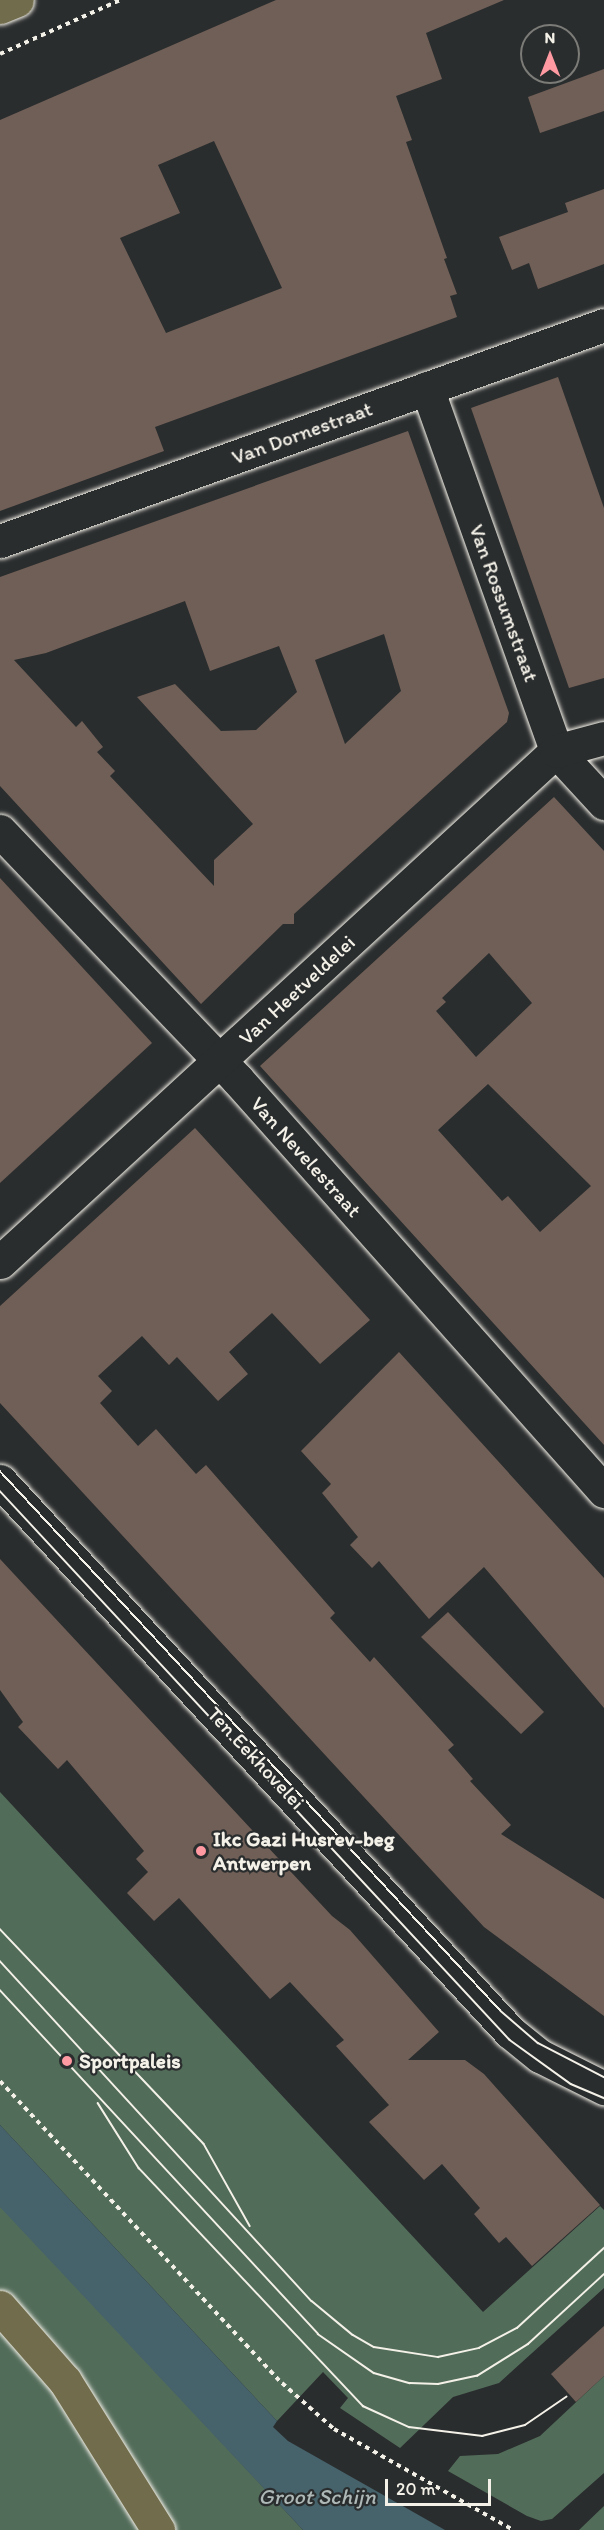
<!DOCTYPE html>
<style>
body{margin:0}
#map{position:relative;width:604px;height:2530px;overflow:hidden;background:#2a2d2e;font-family:Itim,sans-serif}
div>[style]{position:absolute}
.green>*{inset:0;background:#526c5a}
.water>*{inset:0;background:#46626b}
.building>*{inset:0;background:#705f57}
.path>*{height:4px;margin-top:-2px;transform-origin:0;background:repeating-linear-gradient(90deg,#f4f1e8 0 4.5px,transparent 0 9px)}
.roads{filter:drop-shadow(0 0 2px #f4f1e8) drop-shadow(0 0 2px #f4f1e8)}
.minor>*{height:33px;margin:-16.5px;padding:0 16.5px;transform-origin:16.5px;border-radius:16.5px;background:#2a2d2e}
.tertiary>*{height:33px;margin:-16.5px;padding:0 16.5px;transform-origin:16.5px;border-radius:16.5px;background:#2a2d2e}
.primary>*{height:33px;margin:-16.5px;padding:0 16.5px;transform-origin:16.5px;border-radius:16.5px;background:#716c4b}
.motorway>*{height:33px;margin:-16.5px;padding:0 16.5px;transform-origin:16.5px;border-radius:16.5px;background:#716c4b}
.tram>*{height:1.5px;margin:-0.75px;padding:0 0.75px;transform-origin:0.75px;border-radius:0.75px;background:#f4f1e8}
.dots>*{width:16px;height:16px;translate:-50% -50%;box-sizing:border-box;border:3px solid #2a2d2e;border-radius:50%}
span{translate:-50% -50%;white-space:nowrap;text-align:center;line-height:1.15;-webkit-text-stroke:4.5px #2a2d2e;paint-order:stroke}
.street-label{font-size:21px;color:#f4f1e8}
.poi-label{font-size:21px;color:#f4f1e8;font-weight:700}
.left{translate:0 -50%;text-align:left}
.water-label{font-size:22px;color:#aeb8b6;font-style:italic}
.north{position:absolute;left:520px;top:24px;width:60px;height:60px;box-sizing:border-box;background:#2a2d2e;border:2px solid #7b7b78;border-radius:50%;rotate:0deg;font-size:16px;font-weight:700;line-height:24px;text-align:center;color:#f4f1e8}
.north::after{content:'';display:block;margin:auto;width:21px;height:27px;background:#ff9aa2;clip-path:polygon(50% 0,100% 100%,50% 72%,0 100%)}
.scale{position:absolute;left:385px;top:2479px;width:106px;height:27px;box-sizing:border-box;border:3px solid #f4f1e8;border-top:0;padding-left:8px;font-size:18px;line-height:21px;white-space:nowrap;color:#f4f1e8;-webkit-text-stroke:4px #2a2d2e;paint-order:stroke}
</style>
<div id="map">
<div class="green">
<div style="clip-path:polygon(0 1792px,483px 2312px,600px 2206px,604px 2210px,604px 2288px,499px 2383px,453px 2397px,400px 2448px,340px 2408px,348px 2398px,323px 2372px,277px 2421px,0 2125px)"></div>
<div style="clip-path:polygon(0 2205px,237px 2459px,303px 2530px,0 2530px)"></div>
<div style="clip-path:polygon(604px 2376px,604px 2473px,552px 2519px,541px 2521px,527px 2516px,448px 2471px,460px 2456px,498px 2454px,540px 2436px)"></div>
<div style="clip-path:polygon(604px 2506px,604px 2530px,579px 2530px)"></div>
</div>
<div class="water">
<div style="clip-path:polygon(0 2125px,277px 2421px,273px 2427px,288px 2441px,445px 2530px,303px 2530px,0 2207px)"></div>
</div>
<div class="building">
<div style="clip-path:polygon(evenodd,276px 0,504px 0,426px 33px,442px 79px,396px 96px,412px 140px,406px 142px,447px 258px,444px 259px,457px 294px,450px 296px,457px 317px,155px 427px,164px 451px,0 511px,0 120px,276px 0,214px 141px,282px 288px,166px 333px,120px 238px,180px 213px,158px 165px,214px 141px)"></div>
<div style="clip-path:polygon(604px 69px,604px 111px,540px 133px,528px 97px)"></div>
<div style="clip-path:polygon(604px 189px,604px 264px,538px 289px,529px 263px,512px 270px,499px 237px,568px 212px,565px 203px)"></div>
<div style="clip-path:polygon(558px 377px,604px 508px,604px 678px,569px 688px,471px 408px)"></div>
<div style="clip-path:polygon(evenodd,408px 431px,509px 713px,507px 722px,294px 914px,294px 924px,283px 924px,201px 1004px,0 786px,0 577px,408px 431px,185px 601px,210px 671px,279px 646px,297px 692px,256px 730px,221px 731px,175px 684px,137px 697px,253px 824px,214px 860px,214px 886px,110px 776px,115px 771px,97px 752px,103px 747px,82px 721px,76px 727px,14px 660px,46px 653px,185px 601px,408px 431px,384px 634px,401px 691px,345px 744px,315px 660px,384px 634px)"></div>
<div style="clip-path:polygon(evenodd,554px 797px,604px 851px,604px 1445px,260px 1066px,554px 797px,489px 953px,532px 1003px,476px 1057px,436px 1011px,446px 1002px,442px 998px,489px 953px,554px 797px,488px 1084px,591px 1186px,540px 1232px,508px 1196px,502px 1201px,438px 1130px,488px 1084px)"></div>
<div style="clip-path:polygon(0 878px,152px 1043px,0 1183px)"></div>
<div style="clip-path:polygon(195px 1128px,370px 1320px,320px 1364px,272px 1313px,229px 1352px,248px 1374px,218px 1401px,177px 1357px,169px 1365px,142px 1336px,98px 1376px,112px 1391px,100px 1403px,138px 1446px,156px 1429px,196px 1474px,206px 1465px,335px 1613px,330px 1618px,370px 1662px,374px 1657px,454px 1745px,448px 1750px,473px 1779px,470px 1781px,511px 1825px,501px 1834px,604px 1899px,604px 2016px,484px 1927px,0 1403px,0 1306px)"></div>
<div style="clip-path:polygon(399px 1352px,604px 1578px,604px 1708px,484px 1567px,429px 1619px,379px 1561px,372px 1568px,350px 1545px,358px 1537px,322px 1493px,331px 1484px,301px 1451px)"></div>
<div style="clip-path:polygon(0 1559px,332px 1916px,350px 1930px,439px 2032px,408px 2060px,465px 2060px,484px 2074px,600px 2205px,532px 2266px,506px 2237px,499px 2243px,474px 2214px,480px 2208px,442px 2164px,424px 2180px,369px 2122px,389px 2105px,336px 2046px,344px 2040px,290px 1982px,270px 1999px,179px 1898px,154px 1921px,127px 1893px,148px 1872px,136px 1859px,144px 1851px,67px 1760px,58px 1769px,18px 1727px,23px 1722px,0 1690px)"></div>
<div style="clip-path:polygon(448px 1612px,544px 1712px,521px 1734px,421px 1637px)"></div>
<div style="clip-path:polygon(604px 2326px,604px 2376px,576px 2402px,551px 2374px)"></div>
</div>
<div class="path">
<div style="left:0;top:54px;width:132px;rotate:-24.2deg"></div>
<div style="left:0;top:2081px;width:413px;rotate:47deg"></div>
<div style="left:282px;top:2383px;width:69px;rotate:41.5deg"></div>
<div style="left:334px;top:2429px;width:206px;rotate:29.4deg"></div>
</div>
<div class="roads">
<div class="minor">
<div style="left:427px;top:388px;width:385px;rotate:70.4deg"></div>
<div style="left:556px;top:751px;width:71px;rotate:47.3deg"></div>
<div style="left:0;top:541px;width:641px;rotate:-19.68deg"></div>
<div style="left:0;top:831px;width:343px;rotate:46.3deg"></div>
<div style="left:237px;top:1079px;width:552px;rotate:48.31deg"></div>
<div style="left:0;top:1262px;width:755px;rotate:-42.59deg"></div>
<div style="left:556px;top:751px;width:50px;rotate:-15.2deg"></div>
</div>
<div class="tertiary">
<div style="left:0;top:1481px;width:751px;rotate:47.21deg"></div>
<div style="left:510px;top:2032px;width:38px;rotate:39deg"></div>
<div style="left:540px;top:2056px;width:72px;rotate:26.6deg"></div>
</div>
<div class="primary">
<div style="left:0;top:7px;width:18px;rotate:-22deg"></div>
</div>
<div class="motorway">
<div style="left:0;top:2307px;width:98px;rotate:48.7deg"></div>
<div style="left:65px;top:2381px;width:176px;rotate:58deg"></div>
</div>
</div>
<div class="tram">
<div style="left:0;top:1471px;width:737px;rotate:47.15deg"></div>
<div style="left:501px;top:2011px;width:49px;rotate:40.9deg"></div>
<div style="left:538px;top:2043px;width:74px;rotate:27.3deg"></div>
<div style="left:0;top:1491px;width:749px;rotate:47.11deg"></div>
<div style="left:510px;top:2040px;width:75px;rotate:35.8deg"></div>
<div style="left:571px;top:2084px;width:36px;rotate:23deg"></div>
<div style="left:0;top:1929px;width:296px;rotate:46.5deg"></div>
<div style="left:204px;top:2144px;width:94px;rotate:60.7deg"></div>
<div style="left:0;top:1961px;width:461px;rotate:47.5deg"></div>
<div style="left:312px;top:2301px;width:53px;rotate:39.7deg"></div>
<div style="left:353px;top:2335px;width:24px;rotate:30deg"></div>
<div style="left:374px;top:2347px;width:65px;rotate:8.9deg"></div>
<div style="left:438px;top:2357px;width:42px;rotate:-12.4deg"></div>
<div style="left:479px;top:2348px;width:43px;rotate:-27.8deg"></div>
<div style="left:517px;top:2328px;width:118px;rotate:-42.6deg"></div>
<div style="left:0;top:1990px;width:468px;rotate:47.2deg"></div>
<div style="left:318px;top:2334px;width:68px;rotate:34.9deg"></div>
<div style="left:374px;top:2373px;width:37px;rotate:16deg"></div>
<div style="left:410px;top:2383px;width:28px;rotate:2deg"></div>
<div style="left:438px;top:2384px;width:40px;rotate:-12deg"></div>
<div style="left:477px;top:2376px;width:60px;rotate:-32.1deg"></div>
<div style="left:528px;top:2344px;width:103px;rotate:-42.6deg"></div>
<div style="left:98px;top:2103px;width:77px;rotate:57.8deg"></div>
<div style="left:139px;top:2168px;width:327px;rotate:46.7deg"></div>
<div style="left:363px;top:2406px;width:51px;rotate:24.5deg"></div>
<div style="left:409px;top:2427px;width:74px;rotate:7deg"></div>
<div style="left:482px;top:2436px;width:44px;rotate:-14.3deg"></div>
<div style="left:525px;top:2425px;width:50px;rotate:-34.3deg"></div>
</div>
<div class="dots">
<div style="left:201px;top:1851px;background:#ff9aa2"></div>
<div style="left:67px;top:2061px;background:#ff9aa2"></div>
</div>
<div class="street-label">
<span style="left:302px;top:433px;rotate:-20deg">Van Dornestraat</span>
<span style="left:504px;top:603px;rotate:70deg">Van Rossumstraat</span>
<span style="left:297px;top:990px;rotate:-43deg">Van Heetveldelei</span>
<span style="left:306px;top:1157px;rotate:48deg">Van Nevelestraat</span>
<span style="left:256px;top:1758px;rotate:47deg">Ten Eekhovelei</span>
</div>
<div class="poi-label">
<span class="left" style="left:213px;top:1851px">Ikc Gazi Husrev-beg<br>Antwerpen</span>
<span class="left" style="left:79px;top:2061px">Sportpaleis</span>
</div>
<div class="water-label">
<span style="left:317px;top:2497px">Groot Schijn</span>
</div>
<div class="north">N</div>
<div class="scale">20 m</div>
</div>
